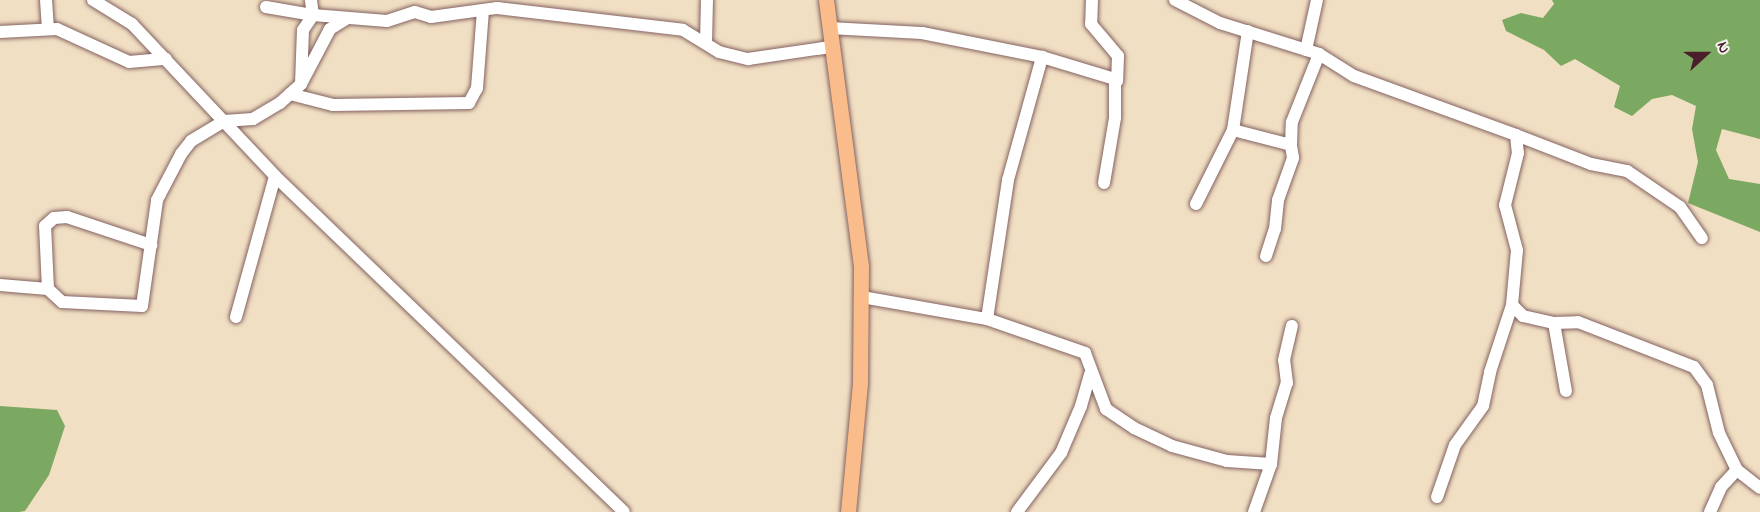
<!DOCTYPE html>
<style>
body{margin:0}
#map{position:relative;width:1760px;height:512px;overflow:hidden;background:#f1dfc3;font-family:"Indie Flower",sans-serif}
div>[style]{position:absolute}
.forest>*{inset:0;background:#7ba962}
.roads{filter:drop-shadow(0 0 2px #846260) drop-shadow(0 0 2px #846260)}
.minor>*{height:12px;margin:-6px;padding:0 6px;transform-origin:6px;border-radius:6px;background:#fff}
.major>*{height:15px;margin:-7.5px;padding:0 7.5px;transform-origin:7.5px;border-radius:7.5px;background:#f9bc8a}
span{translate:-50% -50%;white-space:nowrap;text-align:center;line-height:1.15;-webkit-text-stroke:5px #f6f6f2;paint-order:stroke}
.north{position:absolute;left:1676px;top:24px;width:60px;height:60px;-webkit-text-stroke:4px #f6f6f2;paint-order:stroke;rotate:69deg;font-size:16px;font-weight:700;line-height:24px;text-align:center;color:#4a1f2b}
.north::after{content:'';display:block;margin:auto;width:21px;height:27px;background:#4a1f2b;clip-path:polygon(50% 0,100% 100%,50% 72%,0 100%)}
</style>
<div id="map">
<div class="forest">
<div style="clip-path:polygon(1552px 0,1760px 0,1760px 139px,1722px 129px,1716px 150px,1729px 179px,1760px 184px,1760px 232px,1688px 203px,1698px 162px,1692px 129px,1696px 106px,1672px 95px,1652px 99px,1632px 116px,1614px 107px,1620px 86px,1575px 59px,1561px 66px,1544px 50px,1506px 31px,1502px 20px,1521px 13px,1543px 18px,1554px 4px)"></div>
<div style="clip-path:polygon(0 406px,57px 410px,65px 426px,49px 475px,25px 511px,19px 512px,0 512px)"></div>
</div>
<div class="roads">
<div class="minor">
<div style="left:46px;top:0;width:28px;rotate:86deg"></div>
<div style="left:93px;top:0;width:46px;rotate:31.6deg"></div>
<div style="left:132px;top:24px;width:209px;rotate:46.7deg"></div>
<div style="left:275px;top:176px;width:484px;rotate:43.9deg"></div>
<div style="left:1092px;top:0;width:24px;rotate:92deg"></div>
<div style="left:1091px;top:24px;width:42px;rotate:49.8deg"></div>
<div style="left:1118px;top:56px;width:25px;rotate:92deg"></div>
<div style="left:1175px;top:0;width:51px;rotate:27.1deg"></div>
<div style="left:1220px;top:23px;width:104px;rotate:17.4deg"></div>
<div style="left:1319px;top:54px;width:41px;rotate:32.2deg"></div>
<div style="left:1354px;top:76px;width:172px;rotate:20deg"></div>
<div style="left:1516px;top:135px;width:18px;rotate:84deg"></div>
<div style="left:1518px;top:153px;width:54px;rotate:104deg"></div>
<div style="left:1505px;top:205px;width:47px;rotate:75.1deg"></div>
<div style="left:1517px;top:250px;width:55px;rotate:95.2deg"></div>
<div style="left:1512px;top:305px;width:16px;rotate:45deg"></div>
<div style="left:1523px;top:316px;width:32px;rotate:13deg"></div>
<div style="left:1554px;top:323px;width:69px;rotate:80deg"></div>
<div style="left:266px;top:7px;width:48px;rotate:9.7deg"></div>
<div style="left:313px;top:15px;width:15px;rotate:-98deg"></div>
<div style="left:829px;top:28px;width:93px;rotate:3.1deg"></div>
<div style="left:922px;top:33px;width:122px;rotate:11.3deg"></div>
<div style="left:1042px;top:57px;width:76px;rotate:16.8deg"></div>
<div style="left:1115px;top:79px;width:39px;rotate:90deg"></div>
<div style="left:1115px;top:118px;width:66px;rotate:99.6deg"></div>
<div style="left:0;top:32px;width:57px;rotate:-3deg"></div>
<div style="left:57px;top:29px;width:79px;rotate:24.6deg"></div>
<div style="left:129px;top:62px;width:37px;rotate:-5deg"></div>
<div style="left:706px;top:43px;width:43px;rotate:-88.7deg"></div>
<div style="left:1306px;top:50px;width:51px;rotate:-77.6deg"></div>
<div style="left:301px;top:84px;width:54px;rotate:-87.9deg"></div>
<div style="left:303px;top:30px;width:18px;rotate:-56deg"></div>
<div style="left:313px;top:15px;width:74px;rotate:4.6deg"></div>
<div style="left:387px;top:21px;width:29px;rotate:-18deg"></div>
<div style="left:415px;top:12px;width:17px;rotate:17deg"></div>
<div style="left:431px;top:17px;width:67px;rotate:-7.8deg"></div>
<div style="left:497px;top:8px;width:187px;rotate:6.7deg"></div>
<div style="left:683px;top:30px;width:42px;rotate:31.4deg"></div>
<div style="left:719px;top:52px;width:30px;rotate:14deg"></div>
<div style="left:748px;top:59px;width:83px;rotate:-8.3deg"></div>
<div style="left:290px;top:94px;width:44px;rotate:14.3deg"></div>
<div style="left:333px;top:105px;width:136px;rotate:-0.8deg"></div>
<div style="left:469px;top:103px;width:17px;rotate:-62deg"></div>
<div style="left:477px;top:88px;width:78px;rotate:-85.6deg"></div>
<div style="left:1233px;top:130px;width:60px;rotate:14.5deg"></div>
<div style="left:1291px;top:145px;width:23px;rotate:-88deg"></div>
<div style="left:1292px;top:122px;width:73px;rotate:-68.3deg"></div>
<div style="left:1516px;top:135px;width:80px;rotate:21.1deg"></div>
<div style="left:1591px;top:164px;width:37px;rotate:11deg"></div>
<div style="left:1627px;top:171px;width:64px;rotate:34.2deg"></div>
<div style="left:1680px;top:207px;width:38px;rotate:55deg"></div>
<div style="left:1196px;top:204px;width:83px;rotate:-63.4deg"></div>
<div style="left:1233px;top:130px;width:100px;rotate:-81.4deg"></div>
<div style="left:1266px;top:256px;width:28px;rotate:-72deg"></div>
<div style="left:1275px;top:229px;width:29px;rotate:-84deg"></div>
<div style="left:1278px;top:200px;width:45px;rotate:-70.3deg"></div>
<div style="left:1293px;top:158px;width:13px;rotate:-99deg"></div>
<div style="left:0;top:285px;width:48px;rotate:4.8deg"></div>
<div style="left:48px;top:289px;width:63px;rotate:-92.7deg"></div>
<div style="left:45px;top:226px;width:12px;rotate:-42deg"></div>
<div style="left:54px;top:218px;width:13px;rotate:-4deg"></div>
<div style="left:67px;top:217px;width:89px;rotate:18.4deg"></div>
<div style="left:48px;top:289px;width:19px;rotate:43deg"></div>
<div style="left:62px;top:302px;width:80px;rotate:2.9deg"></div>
<div style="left:142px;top:306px;width:107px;rotate:-81.9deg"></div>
<div style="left:157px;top:200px;width:52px;rotate:-62.4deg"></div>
<div style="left:181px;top:154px;width:16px;rotate:-52deg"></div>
<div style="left:191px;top:141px;width:39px;rotate:-31deg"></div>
<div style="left:224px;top:121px;width:29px;rotate:-4deg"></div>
<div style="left:253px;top:119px;width:31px;rotate:-31deg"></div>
<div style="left:280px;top:103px;width:28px;rotate:-42deg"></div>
<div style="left:301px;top:84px;width:62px;rotate:-62.2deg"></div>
<div style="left:330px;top:29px;width:19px;rotate:-32deg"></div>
<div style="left:862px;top:297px;width:127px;rotate:10deg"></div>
<div style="left:987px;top:319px;width:104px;rotate:19.1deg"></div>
<div style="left:1085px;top:353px;width:60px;rotate:69.4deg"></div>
<div style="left:1106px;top:409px;width:34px;rotate:34deg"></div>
<div style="left:1134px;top:428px;width:42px;rotate:25.3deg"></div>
<div style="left:1172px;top:446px;width:57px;rotate:15.3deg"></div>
<div style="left:1227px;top:461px;width:44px;rotate:3.9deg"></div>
<div style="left:236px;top:317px;width:146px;rotate:-74.5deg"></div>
<div style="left:987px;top:319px;width:141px;rotate:-81.4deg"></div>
<div style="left:1008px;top:180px;width:128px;rotate:-74.5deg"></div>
<div style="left:1554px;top:323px;width:24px;rotate:-2deg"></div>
<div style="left:1578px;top:322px;width:124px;rotate:21.2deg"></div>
<div style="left:1694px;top:367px;width:22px;rotate:54deg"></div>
<div style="left:1707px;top:385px;width:49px;rotate:76deg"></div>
<div style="left:1719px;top:433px;width:41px;rotate:64.1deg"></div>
<div style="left:1737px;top:470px;width:29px;rotate:38deg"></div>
<div style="left:1437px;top:497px;width:55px;rotate:-70.9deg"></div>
<div style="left:1455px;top:445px;width:48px;rotate:-54.3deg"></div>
<div style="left:1483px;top:406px;width:35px;rotate:-78deg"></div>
<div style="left:1490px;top:372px;width:71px;rotate:-71.8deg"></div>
<div style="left:1017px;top:512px;width:74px;rotate:-53.3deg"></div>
<div style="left:1061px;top:453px;width:51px;rotate:-66.9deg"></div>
<div style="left:1081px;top:406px;width:33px;rotate:-74deg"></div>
<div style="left:1254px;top:512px;width:51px;rotate:-70.5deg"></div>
<div style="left:1271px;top:464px;width:46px;rotate:-83.8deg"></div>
<div style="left:1276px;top:418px;width:37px;rotate:-73deg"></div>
<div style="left:1287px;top:383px;width:23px;rotate:-97deg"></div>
<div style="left:1284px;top:360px;width:35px;rotate:-77deg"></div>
<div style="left:1710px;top:512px;width:27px;rotate:-66deg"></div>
<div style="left:1721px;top:487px;width:23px;rotate:-47deg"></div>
</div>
<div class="major">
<div style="left:826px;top:0;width:269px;rotate:82.5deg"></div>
<div style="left:861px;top:267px;width:116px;rotate:90.5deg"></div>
<div style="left:860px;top:383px;width:130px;rotate:95.3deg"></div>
</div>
</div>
<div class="north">N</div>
</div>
